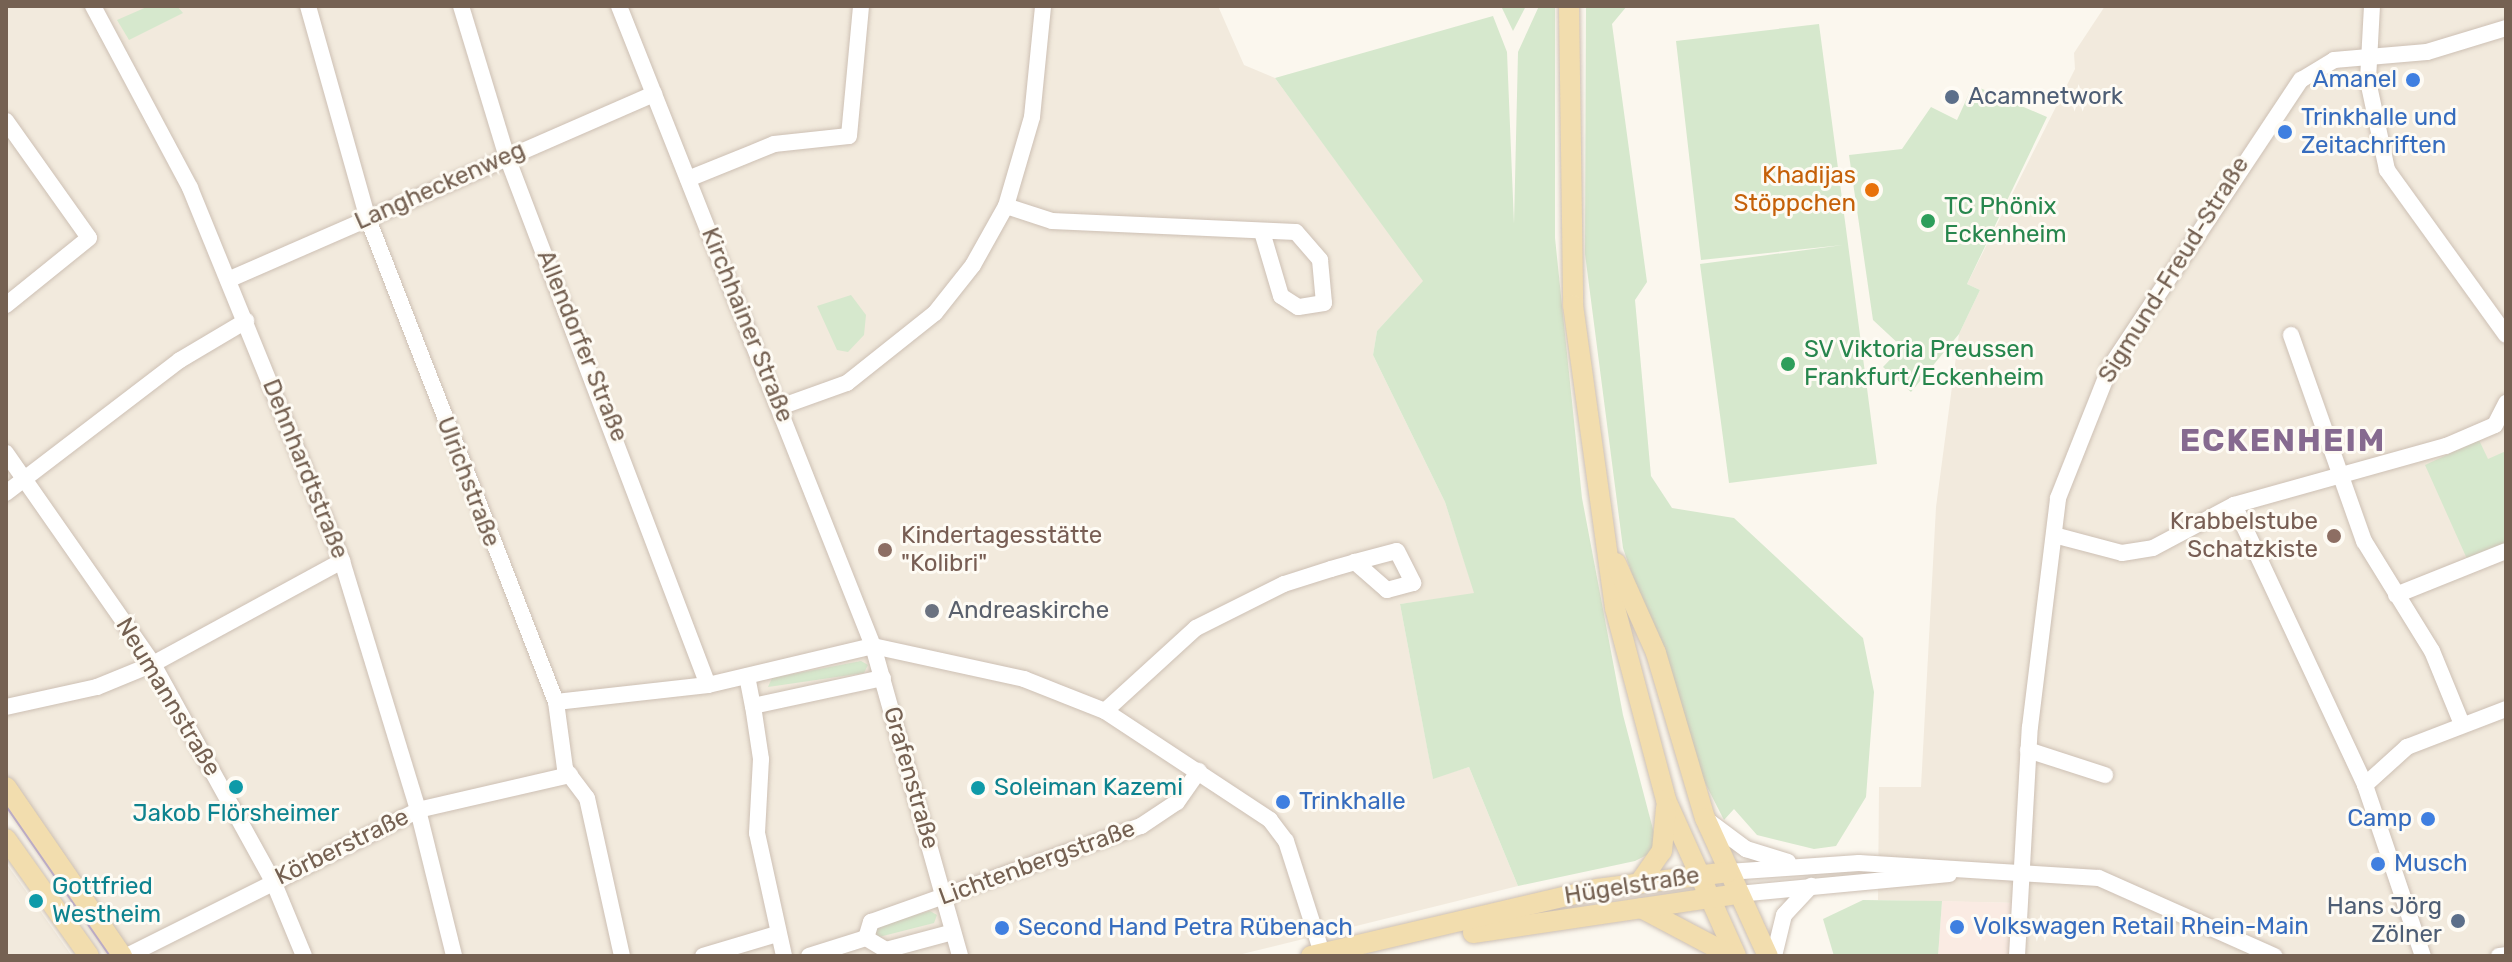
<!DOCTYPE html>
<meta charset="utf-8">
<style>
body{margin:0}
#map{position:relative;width:2512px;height:962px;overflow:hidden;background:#fbf7ee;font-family:Rubik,sans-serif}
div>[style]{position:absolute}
.residential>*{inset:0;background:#f2eadd}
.commercial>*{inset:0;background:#faebe3}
.green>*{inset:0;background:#d6e8cd}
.roads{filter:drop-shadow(0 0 2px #cdc0b4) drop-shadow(0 0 2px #cdc0b4)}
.minor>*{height:16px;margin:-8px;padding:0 8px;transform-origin:8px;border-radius:8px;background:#fff}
.major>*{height:20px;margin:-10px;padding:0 10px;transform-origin:10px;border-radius:10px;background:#f2ddae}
.tram>*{height:2px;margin:-1px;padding:0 1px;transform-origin:1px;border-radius:1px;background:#bbabc5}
.dots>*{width:22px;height:22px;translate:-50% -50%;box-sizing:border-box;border:4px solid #fefbf4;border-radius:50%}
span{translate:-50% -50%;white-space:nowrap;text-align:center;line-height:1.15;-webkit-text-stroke:6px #fefbf4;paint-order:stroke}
.shop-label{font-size:24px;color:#366cbe}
.right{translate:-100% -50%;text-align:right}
.left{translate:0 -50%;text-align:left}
.service-label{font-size:24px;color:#4e5e75}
.food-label{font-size:24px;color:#c56008}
.street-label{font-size:24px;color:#756152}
.leisure-label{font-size:24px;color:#27864d}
.education-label{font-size:24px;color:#785e54}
.worship-label{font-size:24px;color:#5b616d}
.culture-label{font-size:24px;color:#0d838f}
.district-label{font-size:32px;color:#866a90;font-weight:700;letter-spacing:2px}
.frame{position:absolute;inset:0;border:8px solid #756152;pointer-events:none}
</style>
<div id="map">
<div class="residential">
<div style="clip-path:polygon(6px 6px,1218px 6px,1244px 65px,1275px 78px,1424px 281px,1377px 331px,1373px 355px,1445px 502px,1475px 594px,1400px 604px,1433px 778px,1469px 767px,1518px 886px,1234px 956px,124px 956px,6px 777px)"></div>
<div style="clip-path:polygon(2105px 6px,2506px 6px,2506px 956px,2018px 956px,2017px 903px,1878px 900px,1879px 787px,1921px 787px,1936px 507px,1959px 334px,1980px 290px,1967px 284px,2075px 69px,2074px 53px)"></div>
<div style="clip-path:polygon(6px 863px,26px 891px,72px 956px,6px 956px)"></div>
</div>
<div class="commercial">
<div style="clip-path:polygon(1942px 901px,2018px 903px,2018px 956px,1938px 956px)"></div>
</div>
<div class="green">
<div style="clip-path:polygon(149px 6px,177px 6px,183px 13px,129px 40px,117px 20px)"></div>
<div style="clip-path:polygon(1501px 6px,1526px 6px,1513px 31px)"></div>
<div style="clip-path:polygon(1539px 6px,1555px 6px,1555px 238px,1582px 498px,1623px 715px,1655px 837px,1653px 852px,1635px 861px,1518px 886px,1469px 767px,1433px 779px,1400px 604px,1474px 593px,1445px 502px,1373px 355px,1377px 331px,1423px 281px,1275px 78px,1493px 16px,1507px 52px,1514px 224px,1518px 52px)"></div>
<div style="clip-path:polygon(1586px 6px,1627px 6px,1612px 24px,1647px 282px,1635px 300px,1651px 476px,1672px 508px,1734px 518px,1863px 638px,1874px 692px,1866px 797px,1836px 846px,1814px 849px,1757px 835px,1734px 809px,1724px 820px,1701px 775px,1623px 548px,1585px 254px)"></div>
<div style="clip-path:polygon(1819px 24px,1877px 464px,1729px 483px,1700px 264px,1843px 245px,1701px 260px,1676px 41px)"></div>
<div style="clip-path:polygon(1973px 85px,2047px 117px,1967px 284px,1980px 290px,1959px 334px,1911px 392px,1883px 367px,1902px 347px,1873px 320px,1849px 155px,1902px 149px,1931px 107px,1957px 120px)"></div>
<div style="clip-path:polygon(851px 295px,866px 315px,864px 335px,848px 352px,837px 350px,817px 306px)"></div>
<div style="clip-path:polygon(2479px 440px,2488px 459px,2506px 451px,2506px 555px,2472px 570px,2425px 465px)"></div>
<div style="clip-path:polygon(861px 661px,868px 665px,864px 673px,768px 687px,772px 678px)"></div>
<div style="clip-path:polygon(1863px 900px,1942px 901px,1938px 956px,1834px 956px,1823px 919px)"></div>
<div style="clip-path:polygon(930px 911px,937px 915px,934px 923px,875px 938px,876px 926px)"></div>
</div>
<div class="roads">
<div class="minor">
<div style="left:93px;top:6px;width:206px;rotate:61.9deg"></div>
<div style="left:190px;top:188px;width:403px;rotate:67.8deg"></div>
<div style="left:342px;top:561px;width:260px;rotate:73deg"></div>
<div style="left:418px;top:810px;width:150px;rotate:76.1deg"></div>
<div style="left:308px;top:6px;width:221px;rotate:74.3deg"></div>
<div style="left:368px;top:219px;width:518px;rotate:68.73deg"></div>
<div style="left:556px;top:702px;width:68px;rotate:82.3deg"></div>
<div style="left:565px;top:769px;width:36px;rotate:53deg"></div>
<div style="left:587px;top:798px;width:162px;rotate:77.5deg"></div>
<div style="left:461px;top:6px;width:158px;rotate:73.1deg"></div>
<div style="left:507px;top:157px;width:565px;rotate:69.16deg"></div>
<div style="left:619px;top:6px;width:689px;rotate:68.35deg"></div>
<div style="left:873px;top:646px;width:322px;rotate:74.3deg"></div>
<div style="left:2372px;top:6px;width:75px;rotate:93.1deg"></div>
<div style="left:2368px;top:81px;width:91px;rotate:77.9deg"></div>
<div style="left:2387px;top:170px;width:203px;rotate:54.2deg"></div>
<div style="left:6px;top:121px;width:143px;rotate:54.6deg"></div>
<div style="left:89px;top:238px;width:107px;rotate:141.1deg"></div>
<div style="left:688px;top:179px;width:93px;rotate:-22.1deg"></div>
<div style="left:774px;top:144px;width:75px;rotate:-6.1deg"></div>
<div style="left:849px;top:136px;width:131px;rotate:-84.7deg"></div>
<div style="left:1006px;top:206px;width:48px;rotate:18.1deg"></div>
<div style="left:1052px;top:221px;width:244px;rotate:2.6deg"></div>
<div style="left:1296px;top:232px;width:37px;rotate:49deg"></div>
<div style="left:1320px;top:260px;width:43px;rotate:84.7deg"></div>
<div style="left:1324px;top:303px;width:26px;rotate:171deg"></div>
<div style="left:1298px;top:307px;width:20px;rotate:-147deg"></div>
<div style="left:1281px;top:296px;width:67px;rotate:-106.5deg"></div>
<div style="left:228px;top:280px;width:465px;rotate:-23.6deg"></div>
<div style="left:2291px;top:335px;width:219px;rotate:70.5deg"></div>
<div style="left:2364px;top:541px;width:129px;rotate:58.3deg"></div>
<div style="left:2432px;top:651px;width:79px;rotate:67.7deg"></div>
<div style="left:780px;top:407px;width:71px;rotate:-19.7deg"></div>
<div style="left:847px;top:383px;width:112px;rotate:-38.5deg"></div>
<div style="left:935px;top:313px;width:61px;rotate:-51.6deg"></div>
<div style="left:973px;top:265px;width:68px;rotate:-60.8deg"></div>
<div style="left:1006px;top:206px;width:93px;rotate:-73.7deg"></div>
<div style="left:1032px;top:117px;width:112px;rotate:-84.3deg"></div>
<div style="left:6px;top:453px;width:257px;rotate:55.1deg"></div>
<div style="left:153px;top:664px;width:248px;rotate:61.1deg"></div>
<div style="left:273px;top:881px;width:81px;rotate:67.5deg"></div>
<div style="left:6px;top:493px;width:219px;rotate:-37.4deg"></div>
<div style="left:180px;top:360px;width:77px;rotate:-30.6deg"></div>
<div style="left:2234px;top:505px;width:309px;rotate:64.9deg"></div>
<div style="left:2365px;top:785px;width:181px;rotate:71.3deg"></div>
<div style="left:2054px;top:535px;width:70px;rotate:14.8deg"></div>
<div style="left:2122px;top:553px;width:31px;rotate:-9deg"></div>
<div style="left:2153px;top:548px;width:92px;rotate:-28deg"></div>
<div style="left:2234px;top:505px;width:220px;rotate:-15.6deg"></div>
<div style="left:2446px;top:446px;width:53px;rotate:-23.2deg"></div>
<div style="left:2495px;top:425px;width:25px;rotate:-63deg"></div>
<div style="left:2396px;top:595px;width:118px;rotate:-21.8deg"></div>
<div style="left:747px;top:676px;width:31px;rotate:79deg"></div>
<div style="left:753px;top:706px;width:133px;rotate:-12.2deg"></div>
<div style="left:556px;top:702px;width:153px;rotate:-6.4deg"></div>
<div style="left:708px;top:685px;width:170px;rotate:-13.3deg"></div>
<div style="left:873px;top:646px;width:155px;rotate:12.3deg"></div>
<div style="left:1024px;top:679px;width:87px;rotate:21.6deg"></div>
<div style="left:1105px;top:711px;width:198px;rotate:33.4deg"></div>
<div style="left:1270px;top:820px;width:26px;rotate:53deg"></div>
<div style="left:1286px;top:841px;width:118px;rotate:72.2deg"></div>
<div style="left:753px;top:706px;width:54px;rotate:81.4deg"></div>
<div style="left:761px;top:759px;width:74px;rotate:93.1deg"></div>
<div style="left:757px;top:833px;width:126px;rotate:77.6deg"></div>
<div style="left:6px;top:707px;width:93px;rotate:-12.4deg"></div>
<div style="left:97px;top:687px;width:61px;rotate:-22.3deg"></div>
<div style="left:153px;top:664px;width:215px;rotate:-28.6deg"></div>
<div style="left:1105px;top:711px;width:123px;rotate:-42.4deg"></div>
<div style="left:1196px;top:628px;width:98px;rotate:-26.6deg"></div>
<div style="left:1284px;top:584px;width:49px;rotate:-17.7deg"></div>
<div style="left:1331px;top:569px;width:25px;rotate:-16deg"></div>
<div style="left:1355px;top:562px;width:43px;rotate:-14.7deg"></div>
<div style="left:1397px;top:551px;width:36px;rotate:63deg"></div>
<div style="left:1413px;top:583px;width:27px;rotate:165deg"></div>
<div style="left:1387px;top:590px;width:43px;rotate:-138.8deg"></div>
<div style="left:2028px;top:750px;width:81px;rotate:18deg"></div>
<div style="left:2365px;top:785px;width:57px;rotate:-42.1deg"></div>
<div style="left:2407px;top:747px;width:106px;rotate:-21deg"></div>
<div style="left:1707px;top:820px;width:49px;rotate:36.6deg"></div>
<div style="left:1746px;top:849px;width:44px;rotate:17.2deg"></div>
<div style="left:1728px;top:872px;width:131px;rotate:-3.9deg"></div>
<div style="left:1859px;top:863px;width:240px;rotate:3.6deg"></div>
<div style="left:2099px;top:878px;width:192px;rotate:24deg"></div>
<div style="left:1738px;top:894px;width:212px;rotate:-5.4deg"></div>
<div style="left:866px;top:938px;width:17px;rotate:-73deg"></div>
<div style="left:871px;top:922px;width:287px;rotate:-19.6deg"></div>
<div style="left:1141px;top:826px;width:43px;rotate:-33.7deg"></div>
<div style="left:1177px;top:802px;width:38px;rotate:-55deg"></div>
<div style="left:127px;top:956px;width:326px;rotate:-26.6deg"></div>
<div style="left:418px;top:810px;width:156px;rotate:-13deg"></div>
<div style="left:703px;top:956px;width:77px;rotate:-16.6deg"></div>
<div style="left:809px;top:956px;width:60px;rotate:-17.5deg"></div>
<div style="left:866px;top:938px;width:23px;rotate:31deg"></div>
<div style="left:886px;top:950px;width:69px;rotate:-15deg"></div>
<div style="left:1774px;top:956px;width:42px;rotate:-76.3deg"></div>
<div style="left:1784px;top:915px;width:40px;rotate:-47deg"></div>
<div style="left:2017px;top:956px;width:229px;rotate:-86.8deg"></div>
<div style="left:2030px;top:727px;width:231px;rotate:-83deg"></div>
<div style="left:2058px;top:498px;width:141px;rotate:-68.3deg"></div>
<div style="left:2110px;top:367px;width:345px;rotate:-56.4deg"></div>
<div style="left:2301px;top:80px;width:39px;rotate:-31deg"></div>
<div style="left:2334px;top:60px;width:93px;rotate:-4.9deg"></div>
<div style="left:2427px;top:52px;width:83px;rotate:-16.9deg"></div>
<div style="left:2499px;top:956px;width:7px;rotate:-8deg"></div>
</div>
<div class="major">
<div style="left:1569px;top:6px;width:299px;rotate:89.2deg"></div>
<div style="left:1573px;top:305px;width:306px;rotate:82.1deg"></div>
<div style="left:1615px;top:608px;width:199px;rotate:75.1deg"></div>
<div style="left:1666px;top:800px;width:171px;rotate:65.8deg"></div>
<div style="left:1616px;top:563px;width:98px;rotate:66deg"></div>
<div style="left:1656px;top:653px;width:172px;rotate:73.5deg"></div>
<div style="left:1705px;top:818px;width:152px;rotate:65.5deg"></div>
<div style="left:6px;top:787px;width:205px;rotate:55.5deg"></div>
<div style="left:6px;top:839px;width:143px;rotate:54.6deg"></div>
<div style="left:1640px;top:882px;width:38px;rotate:-55deg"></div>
<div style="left:1662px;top:851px;width:43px;rotate:-84.7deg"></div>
<div style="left:1641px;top:908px;width:103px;rotate:27.8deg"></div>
<div style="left:1473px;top:933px;width:268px;rotate:-8.4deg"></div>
<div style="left:1311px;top:956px;width:294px;rotate:-13.2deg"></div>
<div style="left:1597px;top:889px;width:132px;rotate:-7.4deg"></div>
</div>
</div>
<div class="tram">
<div style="left:6px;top:806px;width:183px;rotate:55.3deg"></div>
</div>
<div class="dots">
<div style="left:2413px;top:80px;background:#3f7fe0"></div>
<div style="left:1952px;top:97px;background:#5c6f8a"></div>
<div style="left:2285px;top:132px;background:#3f7fe0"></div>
<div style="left:1872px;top:190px;background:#e8710a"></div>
<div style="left:1928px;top:221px;background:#2e9e5b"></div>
<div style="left:1788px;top:364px;background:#2e9e5b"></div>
<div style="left:2334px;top:536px;background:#8d6e63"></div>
<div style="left:885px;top:550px;background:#8d6e63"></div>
<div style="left:932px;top:611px;background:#6b7280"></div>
<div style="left:236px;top:787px;background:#0f9aa8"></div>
<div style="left:978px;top:788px;background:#0f9aa8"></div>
<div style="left:1283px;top:802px;background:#3f7fe0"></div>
<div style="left:2428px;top:819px;background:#3f7fe0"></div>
<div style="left:2378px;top:864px;background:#3f7fe0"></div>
<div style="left:36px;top:901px;background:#0f9aa8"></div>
<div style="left:2458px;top:921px;background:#5c6f8a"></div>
<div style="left:1957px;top:927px;background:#3f7fe0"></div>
<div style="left:1002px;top:928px;background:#3f7fe0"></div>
</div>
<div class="shop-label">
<span class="right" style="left:2397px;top:80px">Amanel</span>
<span class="left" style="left:2301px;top:132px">Trinkhalle und<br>Zeitachriften</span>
<span class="left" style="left:1299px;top:802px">Trinkhalle</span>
<span class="right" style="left:2412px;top:819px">Camp</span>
<span class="left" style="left:2394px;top:864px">Musch</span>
<span class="left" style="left:1973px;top:927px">Volkswagen Retail Rhein-Main</span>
<span class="left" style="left:1018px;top:928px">Second Hand Petra Rübenach</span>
</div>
<div class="service-label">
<span class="left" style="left:1968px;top:97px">Acamnetwork</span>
<span class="right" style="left:2442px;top:921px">Hans Jörg<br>Zölner</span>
</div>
<div class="food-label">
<span class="right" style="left:1856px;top:190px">Khadijas<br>Stöppchen</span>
</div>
<div class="street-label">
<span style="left:440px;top:186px;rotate:-24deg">Langheckenweg</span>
<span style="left:2174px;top:270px;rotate:-58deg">Sigmund-Freud-Straße</span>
<span style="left:747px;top:325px;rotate:68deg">Kirchhainer Straße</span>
<span style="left:582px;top:346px;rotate:68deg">Allendorfer Straße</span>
<span style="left:305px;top:469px;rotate:68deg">Dehnhardtstraße</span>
<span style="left:468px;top:482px;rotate:69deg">Ulrichstraße</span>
<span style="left:168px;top:697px;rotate:59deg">Neumannstraße</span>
<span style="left:911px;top:778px;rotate:74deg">Grafenstraße</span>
<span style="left:342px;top:847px;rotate:-26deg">Körberstraße</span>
<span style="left:1037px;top:863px;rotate:-20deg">Lichtenbergstraße</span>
<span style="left:1632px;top:886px;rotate:-9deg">Hügelstraße</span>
</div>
<div class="leisure-label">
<span class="left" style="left:1944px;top:221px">TC Phönix<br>Eckenheim</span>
<span class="left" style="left:1804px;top:364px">SV Viktoria Preussen<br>Frankfurt/Eckenheim</span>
</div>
<div class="education-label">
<span class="right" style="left:2318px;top:536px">Krabbelstube<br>Schatzkiste</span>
<span class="left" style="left:901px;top:550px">Kindertagesstätte<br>"Kolibri"</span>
</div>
<div class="worship-label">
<span class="left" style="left:948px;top:611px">Andreaskirche</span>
</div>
<div class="culture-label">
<span class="left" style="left:994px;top:788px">Soleiman Kazemi</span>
<span style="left:236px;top:814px">Jakob Flörsheimer</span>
<span class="left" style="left:52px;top:901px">Gottfried<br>Westheim</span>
</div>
<div class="district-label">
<span style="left:2283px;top:440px">ECKENHEIM</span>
</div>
<div class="frame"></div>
</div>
